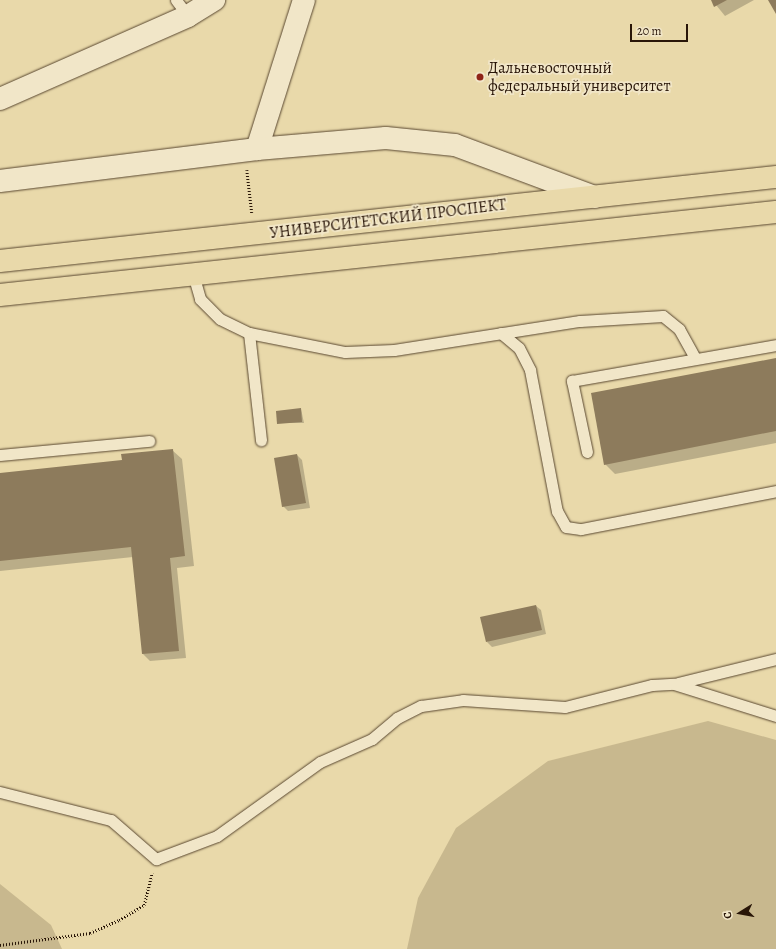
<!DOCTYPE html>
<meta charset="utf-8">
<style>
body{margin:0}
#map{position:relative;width:776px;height:949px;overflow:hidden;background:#e9d9aa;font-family:Alegreya,serif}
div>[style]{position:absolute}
.green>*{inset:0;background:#c8b88e}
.shadow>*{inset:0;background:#0003}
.building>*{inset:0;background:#8d7b5c}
.path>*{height:2.5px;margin-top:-1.25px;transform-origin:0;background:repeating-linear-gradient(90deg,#291608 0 1px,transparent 0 3px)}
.roads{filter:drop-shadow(0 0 1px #594730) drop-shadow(0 0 1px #594730)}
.service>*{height:11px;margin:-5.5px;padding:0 5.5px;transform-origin:5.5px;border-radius:5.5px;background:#f1e6c8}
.minor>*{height:22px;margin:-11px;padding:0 11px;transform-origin:11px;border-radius:11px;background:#f1e6c8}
.primary>*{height:22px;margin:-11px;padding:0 11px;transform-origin:11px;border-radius:11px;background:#e9d9aa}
.dots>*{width:11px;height:11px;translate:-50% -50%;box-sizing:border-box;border:2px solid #f1e6c8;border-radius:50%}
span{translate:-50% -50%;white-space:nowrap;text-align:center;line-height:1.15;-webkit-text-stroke:3.5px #f1e6c8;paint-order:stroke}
.poi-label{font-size:16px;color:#291608}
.left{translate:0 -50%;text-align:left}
.street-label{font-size:16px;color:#291608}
.north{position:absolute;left:720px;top:893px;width:40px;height:40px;-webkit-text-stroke:3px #f1e6c8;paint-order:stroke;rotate:259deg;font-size:11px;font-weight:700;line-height:16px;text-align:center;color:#291608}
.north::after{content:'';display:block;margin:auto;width:14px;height:18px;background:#291608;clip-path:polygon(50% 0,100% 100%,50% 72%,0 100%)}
.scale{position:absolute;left:630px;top:24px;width:58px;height:18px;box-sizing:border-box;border:2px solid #291608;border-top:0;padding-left:5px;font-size:12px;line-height:14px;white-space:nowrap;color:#291608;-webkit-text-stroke:3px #f1e6c8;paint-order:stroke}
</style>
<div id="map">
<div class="green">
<div style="clip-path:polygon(708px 721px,776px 740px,776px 949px,407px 949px,418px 898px,456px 828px,548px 761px)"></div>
<div style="clip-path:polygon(0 884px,51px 925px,62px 949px,0 949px)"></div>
</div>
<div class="shadow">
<div style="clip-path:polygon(712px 0,754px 0,725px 16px)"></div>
<div style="clip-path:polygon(776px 359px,776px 443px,615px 474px,605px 464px)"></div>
<div style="clip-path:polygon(301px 409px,304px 423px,278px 423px)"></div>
<div style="clip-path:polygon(172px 450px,182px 459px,194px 566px,177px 568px,186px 658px,150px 661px,143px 654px,133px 557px,0 571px,0 474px,123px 461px)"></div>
<div style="clip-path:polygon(297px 455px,302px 460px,310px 508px,288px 511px,283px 506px)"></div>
<div style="clip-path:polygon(536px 606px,541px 610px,546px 634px,492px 647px,487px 642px)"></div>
</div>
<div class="building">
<div style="clip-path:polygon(711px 0,727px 0,714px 7px)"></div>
<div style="clip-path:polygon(768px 0,776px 0,776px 14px)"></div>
<div style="clip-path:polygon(776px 358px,776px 431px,604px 465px,591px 393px)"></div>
<div style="clip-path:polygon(301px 408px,302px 422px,277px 424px,276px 411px)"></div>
<div style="clip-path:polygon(173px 449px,185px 556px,170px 558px,179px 651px,142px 654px,131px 547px,0 561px,0 473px,122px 460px,121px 454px)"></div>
<div style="clip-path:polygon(297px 454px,306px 503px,282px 507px,274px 458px)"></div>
<div style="clip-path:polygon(536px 605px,542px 630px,486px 642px,480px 617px)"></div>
</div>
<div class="path">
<div style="left:247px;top:170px;width:43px;rotate:83.4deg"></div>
<div style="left:0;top:945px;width:91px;rotate:-7.6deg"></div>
<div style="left:90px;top:933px;width:32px;rotate:-24deg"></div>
<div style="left:119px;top:920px;width:29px;rotate:-31deg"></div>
<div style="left:144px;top:905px;width:33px;rotate:-76deg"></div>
</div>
<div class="roads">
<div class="service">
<div style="left:176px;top:0;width:20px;rotate:53deg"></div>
<div style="left:193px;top:274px;width:26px;rotate:74deg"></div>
<div style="left:200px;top:299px;width:28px;rotate:45deg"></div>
<div style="left:220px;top:319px;width:32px;rotate:26deg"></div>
<div style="left:249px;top:333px;width:98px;rotate:11.2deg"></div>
<div style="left:345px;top:352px;width:49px;rotate:-2.3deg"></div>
<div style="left:394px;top:350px;width:188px;rotate:-8.9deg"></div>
<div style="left:580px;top:321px;width:83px;rotate:-3.4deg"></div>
<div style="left:663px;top:316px;width:21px;rotate:39deg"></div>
<div style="left:679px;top:329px;width:33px;rotate:61deg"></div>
<div style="left:249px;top:333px;width:108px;rotate:83.6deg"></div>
<div style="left:501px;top:333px;width:23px;rotate:40deg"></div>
<div style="left:519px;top:348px;width:25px;rotate:63deg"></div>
<div style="left:530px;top:370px;width:144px;rotate:79.2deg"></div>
<div style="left:557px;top:511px;width:18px;rotate:61deg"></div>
<div style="left:566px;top:527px;width:15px;rotate:8deg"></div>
<div style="left:581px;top:529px;width:199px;rotate:-11deg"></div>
<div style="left:587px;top:452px;width:73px;rotate:-101.9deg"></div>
<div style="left:572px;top:381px;width:207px;rotate:-10deg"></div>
<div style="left:0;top:455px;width:150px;rotate:-5.4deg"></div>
<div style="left:678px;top:683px;width:101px;rotate:-13.8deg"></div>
<div style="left:0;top:792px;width:114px;rotate:14.2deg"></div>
<div style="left:111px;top:820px;width:60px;rotate:40.9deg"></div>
<div style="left:156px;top:859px;width:65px;rotate:-20.7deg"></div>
<div style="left:217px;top:836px;width:127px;rotate:-35.7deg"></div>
<div style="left:320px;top:762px;width:57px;rotate:-23.9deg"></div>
<div style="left:372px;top:739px;width:33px;rotate:-40deg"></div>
<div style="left:397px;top:718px;width:27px;rotate:-27deg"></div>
<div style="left:421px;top:706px;width:42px;rotate:-8.1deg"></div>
<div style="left:463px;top:700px;width:102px;rotate:3.9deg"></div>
<div style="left:565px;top:707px;width:90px;rotate:-14.2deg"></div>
<div style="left:652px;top:685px;width:22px;rotate:-3deg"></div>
<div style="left:674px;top:684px;width:107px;rotate:17.4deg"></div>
</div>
<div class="minor">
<div style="left:0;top:99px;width:206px;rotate:-23.8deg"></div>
<div style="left:188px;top:16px;width:31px;rotate:-32deg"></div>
<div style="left:257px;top:149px;width:156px;rotate:-72.5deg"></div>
<div style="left:0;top:181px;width:259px;rotate:-7.1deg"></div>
<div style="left:257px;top:149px;width:129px;rotate:-4.9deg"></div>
<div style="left:386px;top:138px;width:69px;rotate:5.8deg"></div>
<div style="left:455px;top:145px;width:149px;rotate:20.4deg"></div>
</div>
<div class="primary">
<div style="left:0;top:261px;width:781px;rotate:-6.18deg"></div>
<div style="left:0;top:295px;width:780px;rotate:-6.11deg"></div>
</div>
</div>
<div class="dots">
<div style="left:480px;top:77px;background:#8f2418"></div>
</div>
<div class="poi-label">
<span class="left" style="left:488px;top:77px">Дальневосточный<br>федеральный университет</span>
</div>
<div class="street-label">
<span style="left:388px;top:219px;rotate:-7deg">УНИВЕРСИТЕТСКИЙ ПРОСПЕКТ</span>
</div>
<div class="north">С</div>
<div class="scale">20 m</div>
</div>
